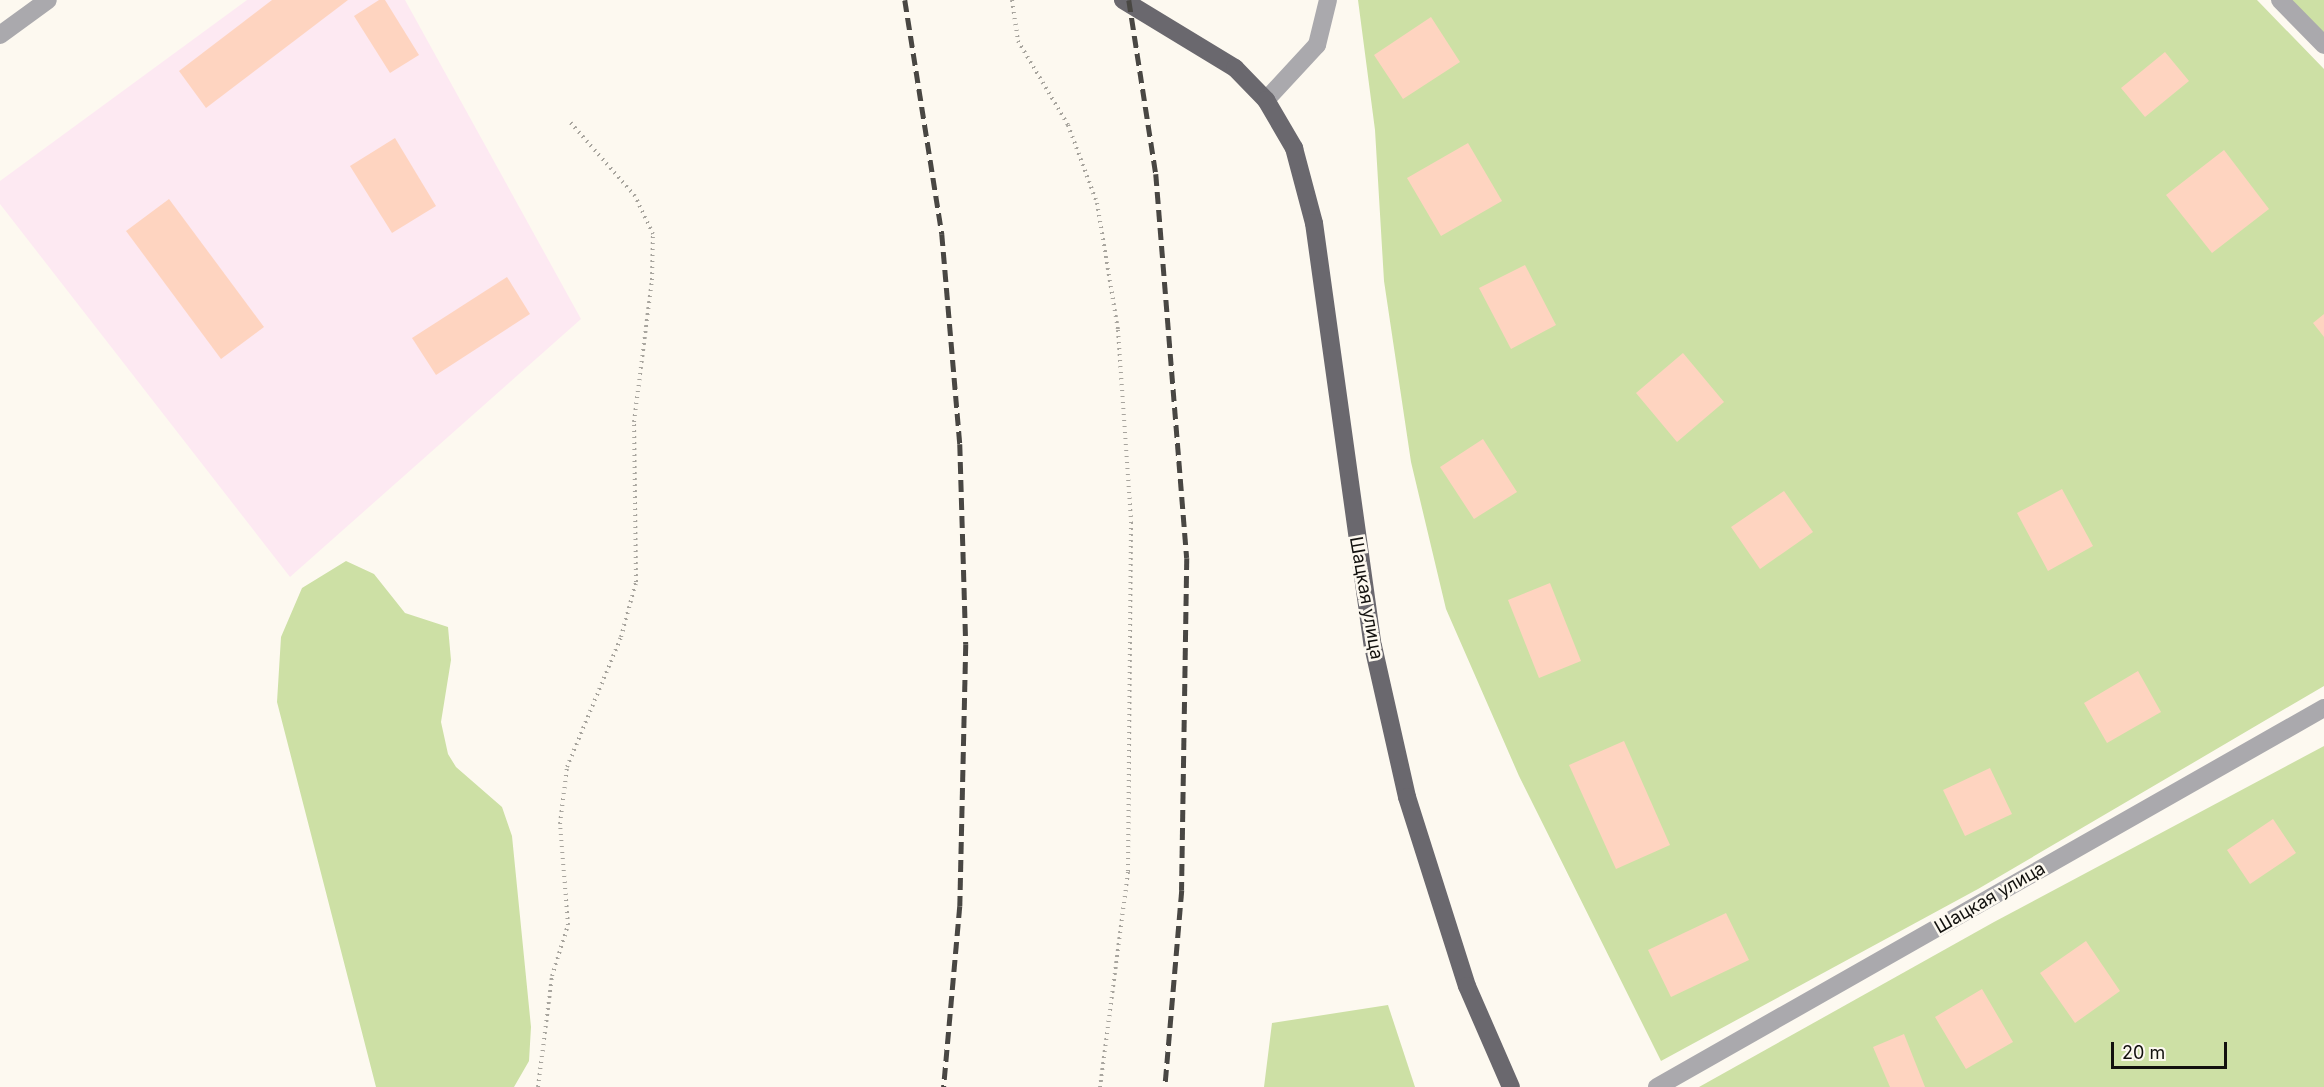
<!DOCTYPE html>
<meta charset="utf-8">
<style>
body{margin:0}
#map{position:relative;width:2324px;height:1087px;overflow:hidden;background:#fdf9f0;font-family:Inter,sans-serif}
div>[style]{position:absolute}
.industrial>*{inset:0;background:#fde9f2}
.green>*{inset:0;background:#cde0a5}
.building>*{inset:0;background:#fed4c0}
.path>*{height:4px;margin-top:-2px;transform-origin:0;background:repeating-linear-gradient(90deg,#a8a59e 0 1.5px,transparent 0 6px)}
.minor>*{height:18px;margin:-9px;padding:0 9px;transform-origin:9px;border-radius:9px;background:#aaa9ad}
.primary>*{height:18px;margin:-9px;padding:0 9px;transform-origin:9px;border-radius:9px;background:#6a686e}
.rail>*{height:4.5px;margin-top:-2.25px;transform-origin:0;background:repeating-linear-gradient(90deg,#494743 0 12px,transparent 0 18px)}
span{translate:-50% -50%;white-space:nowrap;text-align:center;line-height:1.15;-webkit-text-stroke:5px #fdf9f0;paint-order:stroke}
.street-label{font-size:18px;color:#12110e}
.scale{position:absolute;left:2111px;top:1042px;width:116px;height:27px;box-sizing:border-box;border:3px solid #12110e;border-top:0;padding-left:8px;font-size:18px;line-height:21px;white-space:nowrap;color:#12110e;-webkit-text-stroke:4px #fdf9f0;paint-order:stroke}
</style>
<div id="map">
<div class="industrial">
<div style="clip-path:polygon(247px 0,405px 0,581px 319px,290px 577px,0 204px,0 181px)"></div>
</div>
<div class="green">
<div style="clip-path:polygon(1358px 0,2257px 0,2324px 69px,2324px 686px,1978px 889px,1661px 1061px,1519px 776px,1446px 609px,1411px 462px,1384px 281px,1375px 130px)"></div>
<div style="clip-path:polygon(2290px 0,2324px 0,2324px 34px)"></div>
<div style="clip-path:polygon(346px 561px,374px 574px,405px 613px,448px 627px,451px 660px,441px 722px,448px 754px,456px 767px,502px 807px,512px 836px,531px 1027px,529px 1061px,514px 1087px,376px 1087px,277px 702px,281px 637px,302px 588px)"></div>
<div style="clip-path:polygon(2324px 746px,2324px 1087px,1699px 1087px,1994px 922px)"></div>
<div style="clip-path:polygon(1388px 1005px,1415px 1087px,1264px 1087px,1272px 1023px)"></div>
</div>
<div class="building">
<div style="clip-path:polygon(272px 0,348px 0,206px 108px,179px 71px)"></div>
<div style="clip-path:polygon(379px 0,385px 0,419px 55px,390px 73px,354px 16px)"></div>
<div style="clip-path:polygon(1431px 17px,1460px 62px,1403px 99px,1374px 55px)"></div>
<div style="clip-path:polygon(2165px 52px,2189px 81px,2145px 117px,2121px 88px)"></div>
<div style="clip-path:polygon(395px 138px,436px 206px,392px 233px,350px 166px)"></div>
<div style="clip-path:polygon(1468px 143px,1502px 201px,1441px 236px,1407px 178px)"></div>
<div style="clip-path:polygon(2224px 150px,2269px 209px,2212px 253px,2166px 195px)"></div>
<div style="clip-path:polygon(169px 199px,264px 327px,221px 359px,126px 231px)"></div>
<div style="clip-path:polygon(1525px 265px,1556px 325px,1511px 349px,1479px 288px)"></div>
<div style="clip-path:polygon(507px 277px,530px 314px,436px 375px,412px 338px)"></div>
<div style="clip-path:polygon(2324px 314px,2324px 337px,2313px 323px)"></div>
<div style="clip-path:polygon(1683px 353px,1724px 402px,1677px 442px,1636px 393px)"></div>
<div style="clip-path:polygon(1483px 439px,1517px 492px,1474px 519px,1440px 467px)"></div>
<div style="clip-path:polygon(2062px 489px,2093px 546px,2048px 571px,2017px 513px)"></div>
<div style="clip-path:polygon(1784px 491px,1813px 532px,1760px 569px,1731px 527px)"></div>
<div style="clip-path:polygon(1550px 583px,1581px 661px,1539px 678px,1508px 600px)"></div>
<div style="clip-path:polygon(2138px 671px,2161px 712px,2107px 743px,2084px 703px)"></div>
<div style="clip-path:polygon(1624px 741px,1670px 845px,1616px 869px,1569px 765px)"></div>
<div style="clip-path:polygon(1990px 768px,2012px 814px,1965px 836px,1943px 790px)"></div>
<div style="clip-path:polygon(2273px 819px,2296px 853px,2250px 884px,2227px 850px)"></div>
<div style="clip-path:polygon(1726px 913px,1749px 960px,1671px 997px,1648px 950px)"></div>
<div style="clip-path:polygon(2086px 941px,2120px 991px,2075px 1023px,2040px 973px)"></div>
<div style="clip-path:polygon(1982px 989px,2013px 1042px,1966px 1069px,1935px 1017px)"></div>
<div style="clip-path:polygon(1904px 1034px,1925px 1087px,1890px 1087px,1873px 1047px)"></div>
</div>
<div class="path">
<div style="left:1012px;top:0;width:41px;rotate:81.7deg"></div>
<div style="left:1018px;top:41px;width:98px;rotate:59.2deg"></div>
<div style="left:1068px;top:125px;width:83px;rotate:69.6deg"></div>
<div style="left:1097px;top:203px;width:129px;rotate:80.6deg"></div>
<div style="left:1118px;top:330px;width:192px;rotate:86.1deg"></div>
<div style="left:1131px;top:522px;width:350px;rotate:90.5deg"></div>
<div style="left:1128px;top:872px;width:217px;rotate:97.4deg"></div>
<div style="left:538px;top:1087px;width:112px;rotate:-82.8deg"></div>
<div style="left:552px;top:976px;width:53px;rotate:-72.6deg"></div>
<div style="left:568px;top:925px;width:101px;rotate:-94.5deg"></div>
<div style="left:560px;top:824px;width:57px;rotate:-83deg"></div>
<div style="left:567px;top:767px;width:141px;rotate:-67.4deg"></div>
<div style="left:621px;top:637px;width:57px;rotate:-74.7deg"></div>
<div style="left:636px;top:582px;width:160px;rotate:-90.7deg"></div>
<div style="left:634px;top:422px;width:143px;rotate:-82.8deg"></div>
<div style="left:652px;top:280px;width:46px;rotate:-88.8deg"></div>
<div style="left:653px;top:234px;width:42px;rotate:-115.3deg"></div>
<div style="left:635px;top:196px;width:100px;rotate:-131.3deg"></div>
</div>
<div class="minor">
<div style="left:2280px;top:0;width:63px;rotate:45.6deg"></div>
<div style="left:0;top:35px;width:59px;rotate:-36.1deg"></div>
<div style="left:1266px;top:100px;width:75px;rotate:-47.2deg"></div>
<div style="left:1317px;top:45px;width:46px;rotate:-76.3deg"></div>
<div style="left:1657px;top:1087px;width:767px;rotate:-29.61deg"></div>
</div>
<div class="primary">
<div style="left:1123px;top:0;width:131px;rotate:31.3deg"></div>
<div style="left:1235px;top:68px;width:45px;rotate:45.9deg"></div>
<div style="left:1266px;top:100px;width:56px;rotate:59.7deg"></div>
<div style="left:1294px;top:148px;width:78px;rotate:75.1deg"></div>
<div style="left:1314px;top:223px;width:427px;rotate:82.1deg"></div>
<div style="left:1373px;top:646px;width:155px;rotate:77.3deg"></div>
<div style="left:1407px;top:797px;width:198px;rotate:72.4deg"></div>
<div style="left:1467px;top:986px;width:110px;rotate:66.5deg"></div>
</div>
<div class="rail">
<div style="left:905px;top:0;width:237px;rotate:81deg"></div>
<div style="left:942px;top:234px;width:211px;rotate:85.1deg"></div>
<div style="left:960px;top:444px;width:200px;rotate:88.3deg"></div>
<div style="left:966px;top:644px;width:262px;rotate:91.3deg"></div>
<div style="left:960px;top:906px;width:182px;rotate:95.1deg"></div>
<div style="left:1129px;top:0;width:176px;rotate:81.2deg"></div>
<div style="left:1156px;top:174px;width:385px;rotate:85.4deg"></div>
<div style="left:1187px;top:558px;width:332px;rotate:90.9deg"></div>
<div style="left:1182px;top:890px;width:198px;rotate:94.9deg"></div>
</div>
<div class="street-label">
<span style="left:1366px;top:598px;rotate:80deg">Шацкая улица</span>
<span style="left:1990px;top:898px;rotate:-30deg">Шацкая улица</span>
</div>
<div class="scale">20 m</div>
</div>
